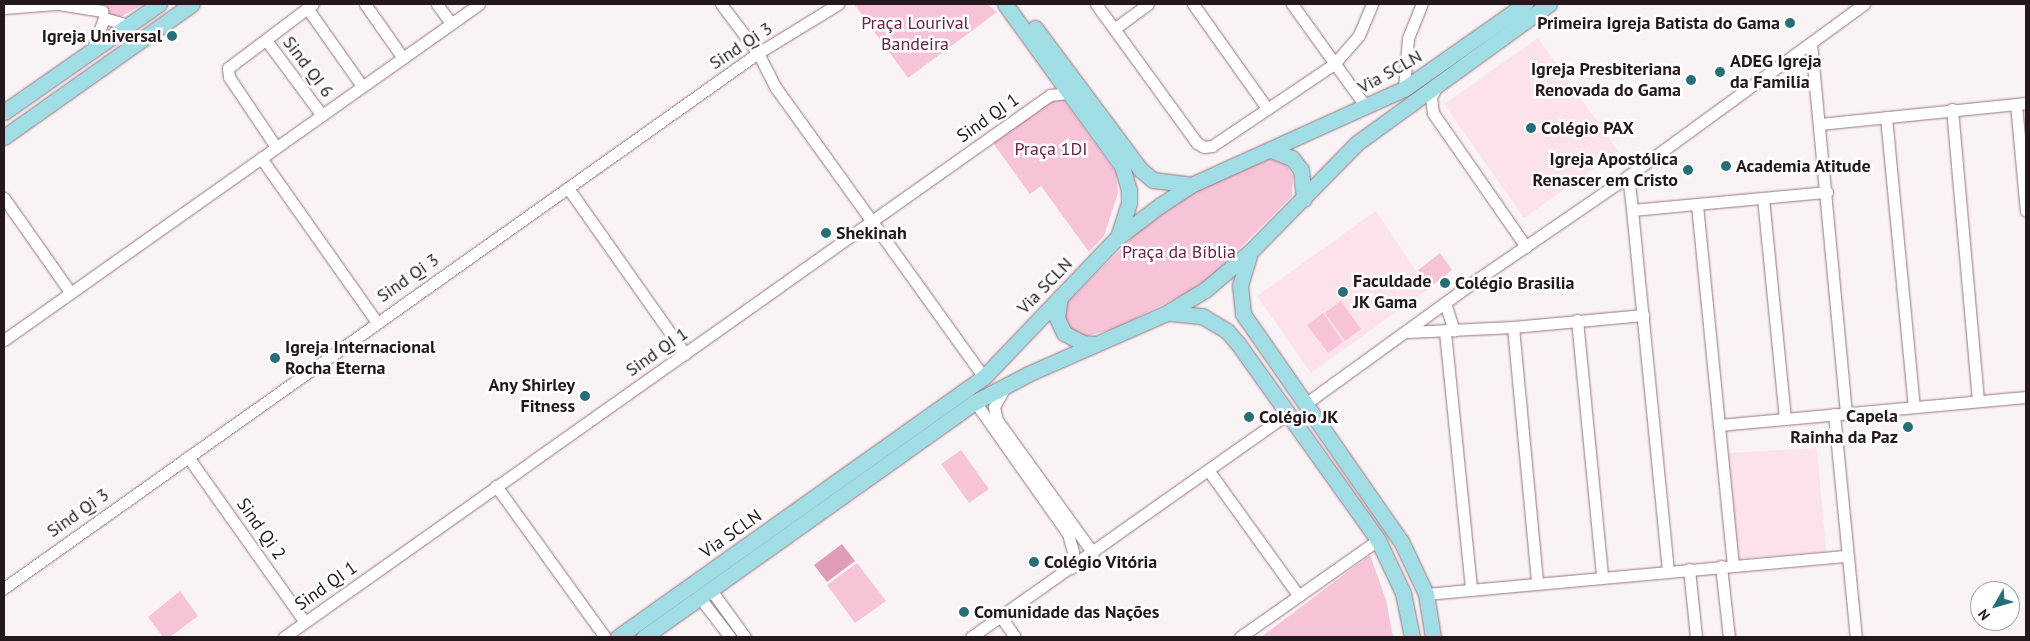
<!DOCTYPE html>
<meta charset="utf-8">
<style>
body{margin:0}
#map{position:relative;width:2030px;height:641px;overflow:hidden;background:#faf3f5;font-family:"PT Sans",sans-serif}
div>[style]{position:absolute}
.built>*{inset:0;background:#fce2ea}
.green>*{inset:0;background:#f6c4d6}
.water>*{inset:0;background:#df9eb5}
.roads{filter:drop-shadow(0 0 1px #967681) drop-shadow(0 0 1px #967681)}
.minor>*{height:11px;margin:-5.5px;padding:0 5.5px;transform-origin:5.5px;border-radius:5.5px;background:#fff}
.major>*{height:15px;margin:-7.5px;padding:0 7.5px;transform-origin:7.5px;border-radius:7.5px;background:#a1dde4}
.dots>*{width:14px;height:14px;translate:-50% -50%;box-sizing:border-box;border:2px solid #fff;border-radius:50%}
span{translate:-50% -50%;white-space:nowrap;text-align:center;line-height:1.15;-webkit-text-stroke:5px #fff;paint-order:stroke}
.poi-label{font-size:18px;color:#24181d;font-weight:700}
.right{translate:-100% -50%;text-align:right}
.left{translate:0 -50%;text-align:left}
.park-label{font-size:18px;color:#6e2245}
.street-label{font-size:18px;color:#24181d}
.frame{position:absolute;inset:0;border:5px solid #24181d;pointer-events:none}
.north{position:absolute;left:1970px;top:581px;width:50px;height:50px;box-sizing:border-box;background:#fff;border:1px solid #a7a3a5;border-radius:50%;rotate:232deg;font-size:14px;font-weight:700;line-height:20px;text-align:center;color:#24181d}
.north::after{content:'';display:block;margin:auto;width:18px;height:22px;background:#266f78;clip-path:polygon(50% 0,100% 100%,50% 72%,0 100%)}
</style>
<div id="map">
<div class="built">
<div style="clip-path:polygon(1538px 38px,1618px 151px,1524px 218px,1444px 104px)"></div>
<div style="clip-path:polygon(1376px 211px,1428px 289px,1311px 373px,1257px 296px)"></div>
<div style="clip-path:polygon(1817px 448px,1826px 551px,1737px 559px,1729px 453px)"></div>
</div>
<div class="green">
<div style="clip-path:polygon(106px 4px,144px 4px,119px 18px,110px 15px)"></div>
<div style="clip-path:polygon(854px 4px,987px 4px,997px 12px,908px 78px)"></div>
<div style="clip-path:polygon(1062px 98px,1116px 173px,1118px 193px,1104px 236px,1089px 252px,1041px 186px,1030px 194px,993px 143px,1053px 100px)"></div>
<div style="clip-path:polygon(1271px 159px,1286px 165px,1293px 176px,1292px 196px,1204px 284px,1116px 328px,1080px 338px,1066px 327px,1065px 305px,1139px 231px,1206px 184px)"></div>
<div style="clip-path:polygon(1440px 253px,1452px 270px,1430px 287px,1418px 270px)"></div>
<div style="clip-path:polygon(1341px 301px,1361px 329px,1345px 341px,1325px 313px)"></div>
<div style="clip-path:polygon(1323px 313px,1343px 342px,1328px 353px,1307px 325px)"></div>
<div style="clip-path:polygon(961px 450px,989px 489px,969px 503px,941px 464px)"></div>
<div style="clip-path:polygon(1370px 555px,1386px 600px,1393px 637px,1261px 637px)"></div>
<div style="clip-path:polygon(857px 563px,886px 601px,855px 623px,827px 585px)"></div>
<div style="clip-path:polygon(180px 591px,198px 616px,170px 637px,163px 637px,148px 617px)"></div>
</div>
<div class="water">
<div style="clip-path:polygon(842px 544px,855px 561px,827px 582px,814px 565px)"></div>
</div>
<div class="roads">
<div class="minor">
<div style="left:59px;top:4px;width:44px;rotate:9.2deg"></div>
<div style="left:365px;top:4px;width:66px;rotate:54.9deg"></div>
<div style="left:437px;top:4px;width:24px;rotate:54deg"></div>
<div style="left:721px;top:4px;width:61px;rotate:52.9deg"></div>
<div style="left:758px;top:53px;width:39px;rotate:63deg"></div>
<div style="left:776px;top:88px;width:356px;rotate:54.3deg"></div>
<div style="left:1096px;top:4px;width:172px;rotate:54deg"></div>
<div style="left:1197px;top:143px;width:8px;rotate:30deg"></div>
<div style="left:1204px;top:147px;width:8px;rotate:-7deg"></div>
<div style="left:1212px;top:146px;width:147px;rotate:-33.9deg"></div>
<div style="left:1334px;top:64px;width:38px;rotate:-49deg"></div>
<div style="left:1359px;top:35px;width:34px;rotate:-67deg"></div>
<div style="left:1193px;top:4px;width:128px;rotate:54.6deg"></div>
<div style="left:1292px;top:4px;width:127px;rotate:54.3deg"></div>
<div style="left:4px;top:8px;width:52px;rotate:-4.4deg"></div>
<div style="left:307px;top:8px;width:95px;rotate:54.8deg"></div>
<div style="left:1114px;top:29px;width:42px;rotate:-36.3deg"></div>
<div style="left:266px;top:40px;width:92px;rotate:53.4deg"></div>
<div style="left:1811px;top:43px;width:372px;rotate:84.6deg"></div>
<div style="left:92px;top:51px;width:35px;rotate:-70deg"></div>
<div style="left:104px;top:18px;width:26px;rotate:16deg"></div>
<div style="left:1437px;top:86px;width:13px;rotate:119deg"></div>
<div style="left:1431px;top:97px;width:16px;rotate:83deg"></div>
<div style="left:1433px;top:113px;width:163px;rotate:55.2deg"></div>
<div style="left:1404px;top:89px;width:51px;rotate:-85.5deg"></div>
<div style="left:1408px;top:38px;width:37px;rotate:-68deg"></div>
<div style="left:2016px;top:104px;width:107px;rotate:84.7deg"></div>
<div style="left:1952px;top:109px;width:293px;rotate:84.9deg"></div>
<div style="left:1886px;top:117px;width:290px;rotate:84.5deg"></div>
<div style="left:1820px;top:124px;width:207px;rotate:-5.8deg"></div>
<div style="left:276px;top:147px;width:84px;rotate:-123.9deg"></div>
<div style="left:229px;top:77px;width:9px;rotate:-96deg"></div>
<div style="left:228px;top:68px;width:106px;rotate:-37deg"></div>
<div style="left:261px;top:158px;width:199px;rotate:54.8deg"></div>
<div style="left:1628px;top:176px;width:34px;rotate:83deg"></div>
<div style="left:1632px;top:210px;width:196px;rotate:-5.3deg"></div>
<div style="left:568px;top:188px;width:203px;rotate:54.8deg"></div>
<div style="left:4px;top:198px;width:115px;rotate:54.9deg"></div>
<div style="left:1763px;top:198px;width:221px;rotate:84.3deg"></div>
<div style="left:1697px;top:205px;width:362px;rotate:84.3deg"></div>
<div style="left:1632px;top:210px;width:363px;rotate:84.3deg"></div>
<div style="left:1445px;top:303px;width:29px;rotate:72deg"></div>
<div style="left:1577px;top:320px;width:258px;rotate:84.4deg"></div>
<div style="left:1513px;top:327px;width:256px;rotate:84.6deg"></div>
<div style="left:1408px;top:332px;width:105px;rotate:-2.7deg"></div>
<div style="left:1513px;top:327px;width:131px;rotate:-5.3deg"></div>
<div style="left:1445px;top:332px;width:259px;rotate:84.2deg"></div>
<div style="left:4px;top:340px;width:582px;rotate:-35.27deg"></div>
<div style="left:1005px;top:387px;width:23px;rotate:119deg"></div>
<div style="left:994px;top:407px;width:13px;rotate:77deg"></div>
<div style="left:997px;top:420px;width:164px;rotate:54.2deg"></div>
<div style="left:975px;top:402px;width:161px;rotate:54.8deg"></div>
<div style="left:1068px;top:534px;width:19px;rotate:74deg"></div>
<div style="left:1073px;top:552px;width:16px;rotate:97deg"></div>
<div style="left:1305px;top:404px;width:206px;rotate:-35.9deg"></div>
<div style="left:1472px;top:283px;width:189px;rotate:-34.4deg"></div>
<div style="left:1628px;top:176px;width:292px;rotate:-36.1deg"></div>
<div style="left:1834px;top:414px;width:224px;rotate:84.4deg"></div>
<div style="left:1719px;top:425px;width:308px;rotate:-5.2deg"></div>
<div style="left:188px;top:457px;width:202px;rotate:54.7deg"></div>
<div style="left:1208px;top:470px;width:155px;rotate:54.2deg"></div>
<div style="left:496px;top:486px;width:186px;rotate:54.2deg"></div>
<div style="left:1721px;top:566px;width:71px;rotate:83.6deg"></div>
<div style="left:1689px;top:569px;width:68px;rotate:84.1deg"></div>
<div style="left:4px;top:588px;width:925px;rotate:-35.36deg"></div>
<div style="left:758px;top:53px;width:94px;rotate:-31.5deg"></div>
<div style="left:711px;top:590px;width:58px;rotate:54.1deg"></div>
<div style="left:1426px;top:594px;width:423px;rotate:-5.2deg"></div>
<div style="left:700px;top:598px;width:49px;rotate:52.4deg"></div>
<div style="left:1001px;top:617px;width:24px;rotate:55deg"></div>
<div style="left:284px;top:637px;width:938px;rotate:-35.28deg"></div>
<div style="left:1050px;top:95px;width:18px;rotate:-6deg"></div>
<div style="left:971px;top:637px;width:387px;rotate:-35.2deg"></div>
<div style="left:1240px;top:637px;width:169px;rotate:-35.1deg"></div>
</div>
<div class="major">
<div style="left:1005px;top:4px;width:200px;rotate:54.2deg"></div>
<div style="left:1122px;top:166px;width:25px;rotate:74deg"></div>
<div style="left:1129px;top:190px;width:13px;rotate:90deg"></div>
<div style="left:1129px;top:203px;width:35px;rotate:108deg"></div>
<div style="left:1035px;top:28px;width:177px;rotate:53.3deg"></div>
<div style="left:1141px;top:170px;width:16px;rotate:40deg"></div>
<div style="left:1153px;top:180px;width:38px;rotate:7deg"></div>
<div style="left:4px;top:112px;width:189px;rotate:-34.9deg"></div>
<div style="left:4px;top:137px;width:230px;rotate:-35.3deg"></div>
<div style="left:1271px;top:150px;width:22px;rotate:21deg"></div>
<div style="left:1292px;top:158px;width:15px;rotate:53deg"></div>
<div style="left:1301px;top:170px;width:29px;rotate:84deg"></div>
<div style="left:1249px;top:256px;width:30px;rotate:107deg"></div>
<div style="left:1240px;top:285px;width:29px;rotate:84deg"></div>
<div style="left:1243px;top:314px;width:277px;rotate:55.2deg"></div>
<div style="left:1401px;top:541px;width:59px;rotate:64.7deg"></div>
<div style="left:1426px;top:594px;width:44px;rotate:80.8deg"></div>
<div style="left:1060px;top:297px;width:21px;rotate:98deg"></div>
<div style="left:1057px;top:318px;width:17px;rotate:65deg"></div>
<div style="left:1064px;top:333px;width:21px;rotate:28deg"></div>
<div style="left:1083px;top:343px;width:12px;rotate:5deg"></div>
<div style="left:1171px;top:313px;width:31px;rotate:6deg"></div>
<div style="left:1202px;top:316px;width:29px;rotate:31deg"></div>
<div style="left:1227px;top:331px;width:18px;rotate:49deg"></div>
<div style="left:1239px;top:345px;width:239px;rotate:54.5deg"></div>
<div style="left:1378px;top:540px;width:59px;rotate:64.7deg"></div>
<div style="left:1403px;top:593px;width:45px;rotate:78.4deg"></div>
<div style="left:618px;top:637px;width:449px;rotate:-35.4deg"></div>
<div style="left:984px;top:377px;width:192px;rotate:-46.3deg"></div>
<div style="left:1117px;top:238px;width:53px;rotate:-37.3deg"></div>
<div style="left:1159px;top:206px;width:38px;rotate:-33deg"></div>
<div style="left:1191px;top:185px;width:234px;rotate:-24.3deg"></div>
<div style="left:1404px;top:89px;width:148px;rotate:-35.1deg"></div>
<div style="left:644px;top:637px;width:406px;rotate:-35.4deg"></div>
<div style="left:975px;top:402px;width:60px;rotate:-27.8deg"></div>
<div style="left:1028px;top:374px;width:150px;rotate:-23.7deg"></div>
<div style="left:1165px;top:314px;width:47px;rotate:-31deg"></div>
<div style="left:1205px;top:290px;width:60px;rotate:-40.3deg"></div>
<div style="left:1251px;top:251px;width:151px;rotate:-45.5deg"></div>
<div style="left:1357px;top:143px;width:237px;rotate:-35.9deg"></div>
</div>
</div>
<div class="dots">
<div style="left:1790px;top:23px;background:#266f78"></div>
<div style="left:172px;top:36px;background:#266f78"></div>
<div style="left:1720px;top:72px;background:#266f78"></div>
<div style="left:1691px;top:80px;background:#266f78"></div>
<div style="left:1531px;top:128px;background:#266f78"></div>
<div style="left:1726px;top:166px;background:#266f78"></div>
<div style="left:1688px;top:170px;background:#266f78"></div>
<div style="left:826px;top:233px;background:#266f78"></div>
<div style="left:1445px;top:283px;background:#266f78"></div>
<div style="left:1343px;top:292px;background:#266f78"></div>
<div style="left:275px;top:358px;background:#266f78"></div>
<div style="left:585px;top:396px;background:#266f78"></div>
<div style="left:1249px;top:417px;background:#266f78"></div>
<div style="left:1908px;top:427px;background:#266f78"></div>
<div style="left:1034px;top:562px;background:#266f78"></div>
<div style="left:964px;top:612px;background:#266f78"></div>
</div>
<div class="poi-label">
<span class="right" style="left:1780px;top:23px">Primeira Igreja Batista do Gama</span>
<span class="right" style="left:162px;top:36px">Igreja Universal</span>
<span class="left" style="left:1730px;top:72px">ADEG Igreja<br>da Familia</span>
<span class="right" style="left:1681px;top:80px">Igreja Presbiteriana<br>Renovada do Gama</span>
<span class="left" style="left:1541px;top:128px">Colégio PAX</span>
<span class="right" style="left:1678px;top:170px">Igreja Apostólica<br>Renascer em Cristo</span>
<span class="left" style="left:1736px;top:166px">Academia Atitude</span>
<span class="left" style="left:836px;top:233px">Shekinah</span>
<span class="left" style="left:1353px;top:292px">Faculdade<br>JK Gama</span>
<span class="left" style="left:1455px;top:283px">Colégio Brasilia</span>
<span class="left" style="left:285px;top:358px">Igreja Internacional<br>Rocha Eterna</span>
<span class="right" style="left:575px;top:396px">Any Shirley<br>Fitness</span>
<span class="left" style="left:1259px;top:417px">Colégio JK</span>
<span class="right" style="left:1898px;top:427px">Capela<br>Rainha da Paz</span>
<span class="left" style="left:1044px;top:562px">Colégio Vitória</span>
<span class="left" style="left:974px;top:612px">Comunidade das Nações</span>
</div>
<div class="park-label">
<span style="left:915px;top:34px">Praça Lourival<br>Bandeira</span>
<span style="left:1051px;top:149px">Praça 1DI</span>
<span style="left:1179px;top:252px">Praça da Bíblia</span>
</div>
<div class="street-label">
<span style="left:741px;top:46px;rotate:-33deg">Sind Qi 3</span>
<span style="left:308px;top:67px;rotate:53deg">Sind QI 6</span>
<span style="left:1390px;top:72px;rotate:-29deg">Via SCLN</span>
<span style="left:988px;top:118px;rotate:-35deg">Sind QI 1</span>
<span style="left:408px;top:278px;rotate:-35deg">Sind Qi 3</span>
<span style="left:1045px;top:286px;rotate:-46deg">Via SCLN</span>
<span style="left:657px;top:352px;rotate:-35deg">Sind QI 1</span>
<span style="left:78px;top:513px;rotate:-35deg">Sind Qi 3</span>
<span style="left:261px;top:529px;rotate:55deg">Sind Qi 2</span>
<span style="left:731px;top:534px;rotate:-35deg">Via SCLN</span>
<span style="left:326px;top:586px;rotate:-35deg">Sind QI 1</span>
</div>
<div class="frame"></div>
<div class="north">N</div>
</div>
